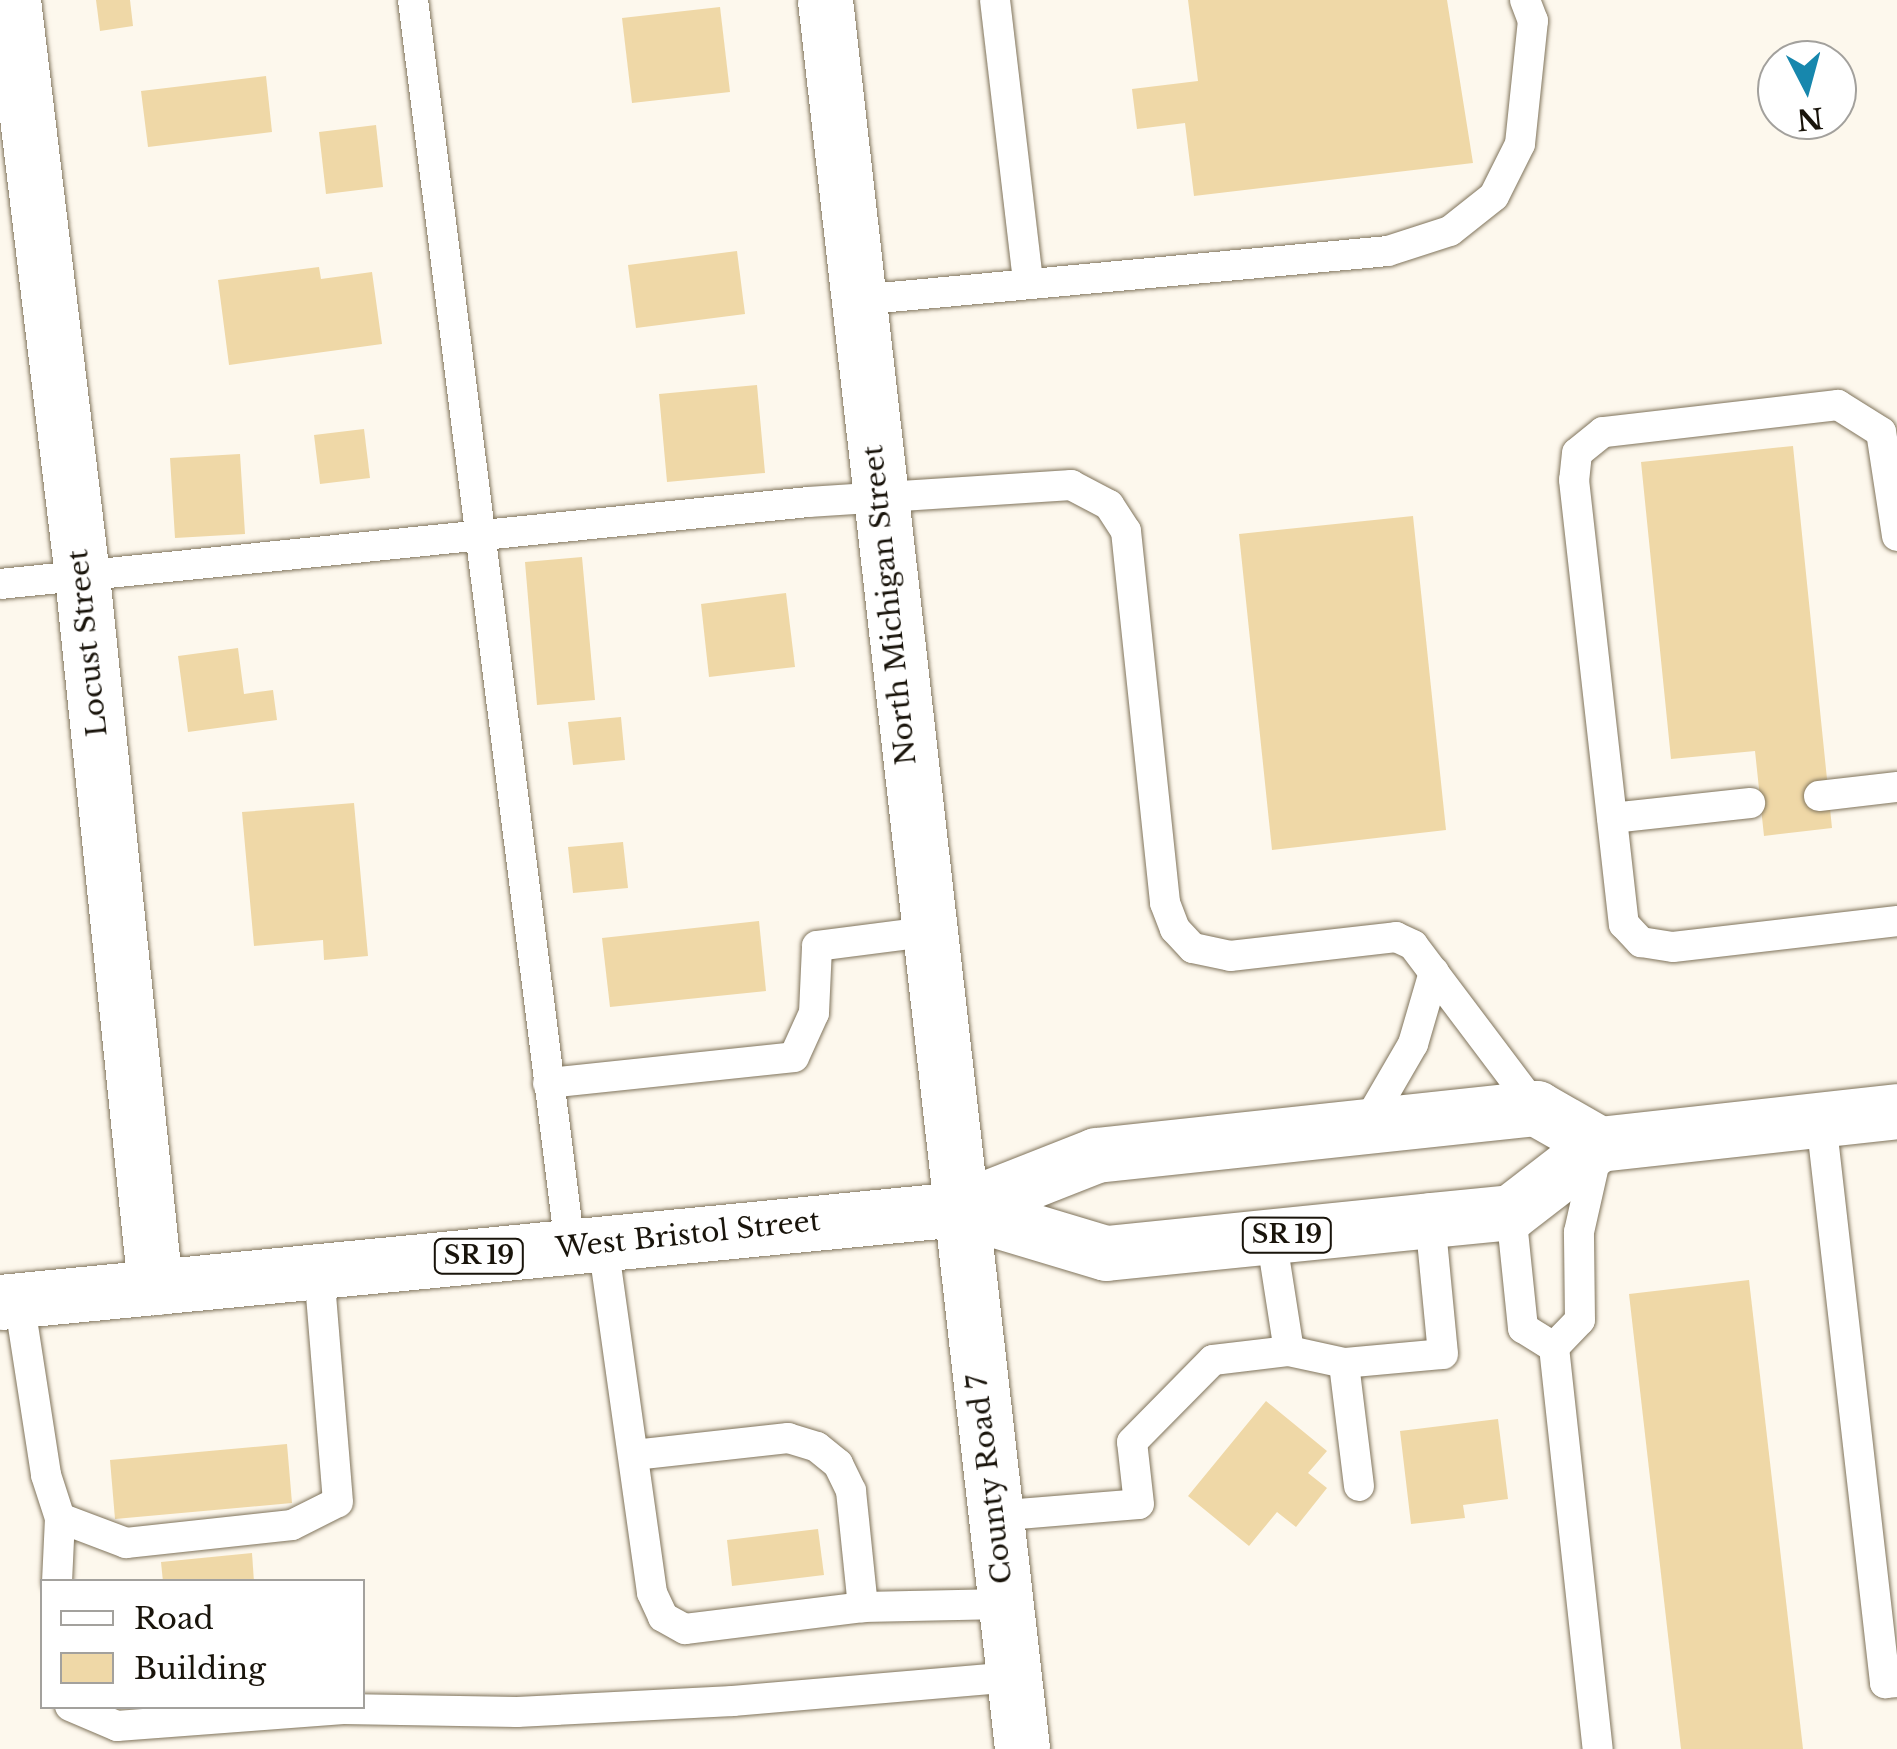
<!DOCTYPE html>
<style>
body{margin:0}
#map{position:relative;width:1897px;height:1749px;overflow:hidden;background:#fdf8ed;font-family:"Libre Baskerville",serif}
div>[style]{position:absolute}
.building>*{inset:0;background:#efd8a7}
.roads{filter:drop-shadow(0 0 2px #80745c) drop-shadow(0 0 2px #80745c)}
.service>*{height:30px;margin:-15px;padding:0 15px;transform-origin:15px;border-radius:15px;background:#fff}
.minor>*{height:55px;margin:-27.5px;padding:0 27.5px;transform-origin:27.5px;border-radius:27.5px;background:#fff}
.tertiary>*{height:55px;margin:-27.5px;padding:0 27.5px;transform-origin:27.5px;border-radius:27.5px;background:#fff}
.primary>*{height:55px;margin:-27.5px;padding:0 27.5px;transform-origin:27.5px;border-radius:27.5px;background:#fff}
span{translate:-50% -50%;white-space:nowrap;text-align:center;line-height:1.15;-webkit-text-stroke:8px #fff;paint-order:stroke}
.shield-label span{padding:2px 8px;background:#fff;border:2px solid;border-radius:8px;-webkit-text-stroke-width:0}
.shield-label{font-size:25px;color:#19140b;font-weight:700}
.street-label{font-size:28px;color:#19140b}
.legend{position:absolute;left:40px;top:1579px;width:325px;height:130px;box-sizing:border-box;background:#fff;border:2px solid #a3a19d;margin:0;padding:12px 18px;list-style:none;font-size:30px;color:#19140b}
.legend li{display:flex;align-items:center;gap:20px;height:50px}
.legend b{width:50px;border:2px solid #a3a19d}
.north{position:absolute;left:1757px;top:40px;width:100px;height:100px;box-sizing:border-box;background:#fff;border:2px solid #a3a19d;border-radius:50%;rotate:174deg;font-size:28px;font-weight:700;line-height:40px;text-align:center;color:#19140b}
.north::after{content:'';display:block;margin:auto;width:35px;height:45px;background:#1787ad;clip-path:polygon(50% 0,100% 100%,50% 72%,0 100%)}
</style>
<div id="map">
<div class="building">
<div style="clip-path:polygon(96px 0,130px 0,133px 26px,100px 31px)"></div>
<div style="clip-path:polygon(1188px 0,1447px 0,1473px 163px,1194px 196px,1185px 123px,1137px 129px,1132px 89px,1198px 81px)"></div>
<div style="clip-path:polygon(720px 7px,730px 92px,632px 103px,622px 18px)"></div>
<div style="clip-path:polygon(266px 76px,272px 132px,148px 147px,141px 91px)"></div>
<div style="clip-path:polygon(376px 125px,383px 187px,326px 194px,319px 132px)"></div>
<div style="clip-path:polygon(737px 251px,745px 314px,636px 328px,628px 265px)"></div>
<div style="clip-path:polygon(319px 267px,321px 279px,372px 272px,382px 344px,229px 365px,218px 280px)"></div>
<div style="clip-path:polygon(757px 385px,765px 473px,667px 482px,659px 394px)"></div>
<div style="clip-path:polygon(364px 429px,370px 478px,320px 484px,314px 435px)"></div>
<div style="clip-path:polygon(1793px 446px,1832px 828px,1764px 836px,1755px 751px,1671px 759px,1641px 462px)"></div>
<div style="clip-path:polygon(240px 454px,245px 534px,175px 538px,170px 458px)"></div>
<div style="clip-path:polygon(1413px 516px,1446px 830px,1272px 850px,1239px 534px)"></div>
<div style="clip-path:polygon(582px 557px,595px 700px,537px 705px,525px 562px)"></div>
<div style="clip-path:polygon(786px 593px,795px 667px,709px 677px,701px 604px)"></div>
<div style="clip-path:polygon(238px 648px,244px 694px,273px 690px,277px 720px,188px 732px,178px 656px)"></div>
<div style="clip-path:polygon(621px 717px,625px 760px,573px 765px,568px 722px)"></div>
<div style="clip-path:polygon(354px 803px,368px 956px,324px 960px,323px 940px,254px 946px,242px 812px)"></div>
<div style="clip-path:polygon(623px 842px,628px 888px,573px 893px,568px 847px)"></div>
<div style="clip-path:polygon(759px 921px,766px 991px,610px 1007px,602px 938px)"></div>
<div style="clip-path:polygon(1749px 1280px,1803px 1749px,1681px 1749px,1629px 1294px)"></div>
<div style="clip-path:polygon(1266px 1401px,1327px 1451px,1308px 1473px,1327px 1488px,1296px 1527px,1277px 1512px,1249px 1546px,1188px 1496px)"></div>
<div style="clip-path:polygon(1498px 1419px,1508px 1499px,1463px 1505px,1465px 1518px,1411px 1524px,1400px 1431px)"></div>
<div style="clip-path:polygon(287px 1444px,292px 1503px,115px 1519px,110px 1460px)"></div>
<div style="clip-path:polygon(818px 1529px,824px 1575px,732px 1586px,727px 1540px)"></div>
<div style="clip-path:polygon(252px 1553px,254px 1582px,163px 1582px,161px 1562px)"></div>
</div>
<div class="roads">
<div class="service">
<div style="left:413px;top:0;width:1257px;rotate:82.82deg"></div>
<div style="left:995px;top:0;width:284px;rotate:83.3deg"></div>
<div style="left:858px;top:300px;width:532px;rotate:-5.28deg"></div>
<div style="left:1388px;top:251px;width:65px;rotate:-17.9deg"></div>
<div style="left:1450px;top:231px;width:56px;rotate:-38.5deg"></div>
<div style="left:1494px;top:196px;width:58px;rotate:-63.4deg"></div>
<div style="left:1520px;top:144px;width:124px;rotate:-84deg"></div>
<div style="left:1533px;top:21px;width:22px;rotate:-111deg"></div>
<div style="left:1897px;top:536px;width:105px;rotate:-98.7deg"></div>
<div style="left:1881px;top:432px;width:51px;rotate:-147.9deg"></div>
<div style="left:1838px;top:405px;width:237px;rotate:173.4deg"></div>
<div style="left:1603px;top:432px;width:33px;rotate:141deg"></div>
<div style="left:1577px;top:453px;width:27px;rotate:96deg"></div>
<div style="left:1574px;top:480px;width:447px;rotate:83.6deg"></div>
<div style="left:1624px;top:924px;width:25px;rotate:47deg"></div>
<div style="left:1641px;top:942px;width:32px;rotate:9deg"></div>
<div style="left:1673px;top:947px;width:226px;rotate:-6.6deg"></div>
<div style="left:0;top:584px;width:812px;rotate:-5.79deg"></div>
<div style="left:808px;top:502px;width:264px;rotate:-3.7deg"></div>
<div style="left:1071px;top:485px;width:43px;rotate:27.8deg"></div>
<div style="left:1109px;top:505px;width:31px;rotate:57deg"></div>
<div style="left:1126px;top:531px;width:374px;rotate:84deg"></div>
<div style="left:1165px;top:903px;width:28px;rotate:69deg"></div>
<div style="left:1175px;top:929px;width:26px;rotate:47deg"></div>
<div style="left:1193px;top:948px;width:38px;rotate:12deg"></div>
<div style="left:1230px;top:956px;width:167px;rotate:-6.5deg"></div>
<div style="left:1396px;top:937px;width:19px;rotate:25deg"></div>
<div style="left:1413px;top:945px;width:204px;rotate:53deg"></div>
<div style="left:1819px;top:796px;width:79px;rotate:-6.6deg"></div>
<div style="left:1612px;top:818px;width:139px;rotate:-6.2deg"></div>
<div style="left:548px;top:1083px;width:247px;rotate:-6deg"></div>
<div style="left:794px;top:1057px;width:48px;rotate:-65.6deg"></div>
<div style="left:814px;top:1013px;width:67px;rotate:-87.4deg"></div>
<div style="left:817px;top:946px;width:111px;rotate:-7.3deg"></div>
<div style="left:1821px;top:1120px;width:567px;rotate:83.51deg"></div>
<div style="left:1885px;top:1683px;width:12px;rotate:-5deg"></div>
<div style="left:1366px;top:1125px;width:94px;rotate:-59.9deg"></div>
<div style="left:1413px;top:1044px;width:75px;rotate:-73.7deg"></div>
<div style="left:1511px;top:1212px;width:117px;rotate:84.1deg"></div>
<div style="left:1523px;top:1328px;width:36px;rotate:32deg"></div>
<div style="left:1271px;top:1236px;width:116px;rotate:81.1deg"></div>
<div style="left:1289px;top:1351px;width:56px;rotate:12.3deg"></div>
<div style="left:603px;top:1244px;width:352px;rotate:82deg"></div>
<div style="left:652px;top:1593px;width:26px;rotate:65deg"></div>
<div style="left:663px;top:1617px;width:25px;rotate:29deg"></div>
<div style="left:685px;top:1629px;width:179px;rotate:-7deg"></div>
<div style="left:863px;top:1607px;width:142px;rotate:-1.2deg"></div>
<div style="left:19px;top:1300px;width:177px;rotate:81.2deg"></div>
<div style="left:46px;top:1475px;width:45px;rotate:72deg"></div>
<div style="left:60px;top:1518px;width:71px;rotate:20.7deg"></div>
<div style="left:126px;top:1543px;width:167px;rotate:-6.2deg"></div>
<div style="left:292px;top:1525px;width:51px;rotate:-26.6deg"></div>
<div style="left:338px;top:1502px;width:232px;rotate:-94.7deg"></div>
<div style="left:1554px;top:1347px;width:404px;rotate:83.8deg"></div>
<div style="left:1554px;top:1347px;width:37px;rotate:-46deg"></div>
<div style="left:1580px;top:1320px;width:88px;rotate:-90.7deg"></div>
<div style="left:1579px;top:1232px;width:86px;rotate:-77.3deg"></div>
<div style="left:634px;top:1455px;width:155px;rotate:-6.3deg"></div>
<div style="left:788px;top:1438px;width:30px;rotate:17deg"></div>
<div style="left:817px;top:1447px;width:27px;rotate:39deg"></div>
<div style="left:838px;top:1464px;width:30px;rotate:64deg"></div>
<div style="left:851px;top:1491px;width:117px;rotate:84.1deg"></div>
<div style="left:1359px;top:1486px;width:124px;rotate:-97deg"></div>
<div style="left:1344px;top:1363px;width:99px;rotate:-5.2deg"></div>
<div style="left:1443px;top:1354px;width:135px;rotate:-95.5deg"></div>
<div style="left:994px;top:1516px;width:145px;rotate:-4.7deg"></div>
<div style="left:1139px;top:1504px;width:62px;rotate:-96.4deg"></div>
<div style="left:1132px;top:1442px;width:115px;rotate:-45.4deg"></div>
<div style="left:1213px;top:1360px;width:77px;rotate:-6.8deg"></div>
<div style="left:57px;top:1582px;width:64px;rotate:-87.3deg"></div>
<div style="left:70px;top:1706px;width:51px;rotate:23.1deg"></div>
<div style="left:117px;top:1726px;width:227px;rotate:-4.3deg"></div>
<div style="left:343px;top:1709px;width:174px;rotate:1deg"></div>
<div style="left:517px;top:1712px;width:216px;rotate:-2.9deg"></div>
<div style="left:733px;top:1701px;width:281px;rotate:-4.9deg"></div>
</div>
<div class="minor">
<div style="left:13px;top:0;width:580px;rotate:83.17deg"></div>
<div style="left:82px;top:576px;width:715px;rotate:84.14deg"></div>
</div>
<div class="tertiary">
<div style="left:825px;top:0;width:1760px;rotate:83.57deg"></div>
</div>
<div class="primary">
<div style="left:959px;top:1209px;width:153px;rotate:16.7deg"></div>
<div style="left:1106px;top:1253px;width:326px;rotate:-5.8deg"></div>
<div style="left:1430px;top:1220px;width:81px;rotate:-5.6deg"></div>
<div style="left:1511px;top:1212px;width:111px;rotate:-37.7deg"></div>
<div style="left:1599px;top:1144px;width:300px;rotate:-6.3deg"></div>
<div style="left:0;top:1302px;width:963px;rotate:-5.54deg"></div>
<div style="left:959px;top:1209px;width:147px;rotate:-21.5deg"></div>
<div style="left:1096px;top:1155px;width:443px;rotate:-6.1deg"></div>
<div style="left:1536px;top:1108px;width:73px;rotate:29.7deg"></div>
</div>
</div>
<div class="shield-label">
<span style="left:1287px;top:1235px">SR 19</span>
<span style="left:479px;top:1256px">SR 19</span>
</div>
<div class="street-label">
<span style="left:890px;top:605px;rotate:-96deg">North Michigan Street</span>
<span style="left:88px;top:643px;rotate:-96deg">Locust Street</span>
<span style="left:688px;top:1235px;rotate:-6deg">West Bristol Street</span>
<span style="left:990px;top:1479px;rotate:-97deg">County Road 7</span>
</div>
<ul class="legend">
<li><b style="height:12px;background:#fff"></b>Road</li>
<li><b style="height:28px;background:#efd8a7"></b>Building</li>
</ul>
<div class="north">N</div>
</div>
